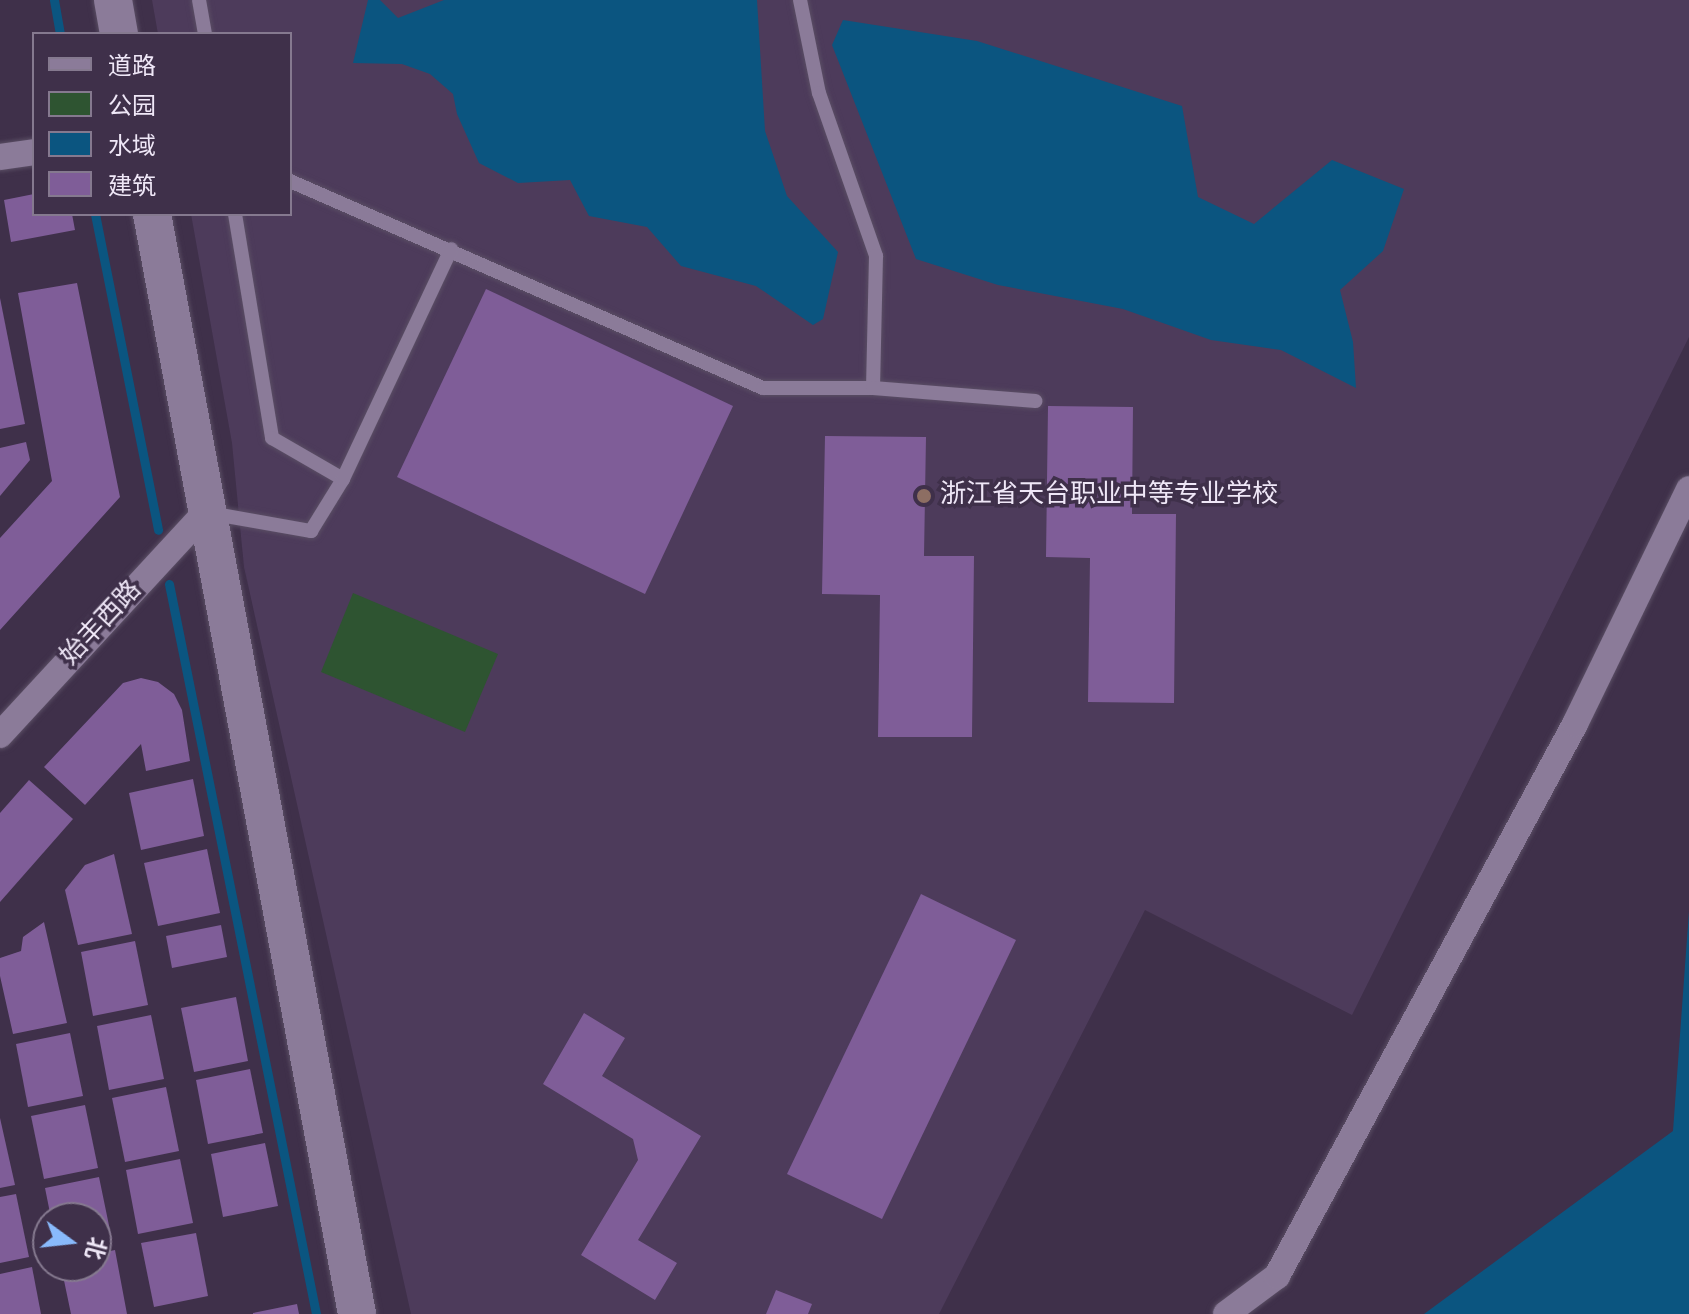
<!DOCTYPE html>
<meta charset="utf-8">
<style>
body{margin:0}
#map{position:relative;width:1689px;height:1314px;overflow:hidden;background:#3f304a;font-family:Overpass,"Noto Sans SC",sans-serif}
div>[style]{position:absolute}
.built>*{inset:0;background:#4d3b5b}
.green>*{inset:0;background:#2e5431}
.water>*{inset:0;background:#0b5580}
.stream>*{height:9px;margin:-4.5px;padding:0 4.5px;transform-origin:4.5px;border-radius:4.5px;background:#0b5580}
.building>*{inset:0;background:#7f5d98}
.roads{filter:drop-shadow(0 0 2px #5a4e64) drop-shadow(0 0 2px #5a4e64)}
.lane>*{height:14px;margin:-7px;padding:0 7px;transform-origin:7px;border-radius:7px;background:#8b7b99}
.street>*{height:26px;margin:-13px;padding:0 13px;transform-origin:13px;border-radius:13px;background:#8b7b99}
.secondary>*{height:38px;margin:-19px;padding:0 19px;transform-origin:19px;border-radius:19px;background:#8b7b99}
.dots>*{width:22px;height:22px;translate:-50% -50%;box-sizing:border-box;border:4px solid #3f304a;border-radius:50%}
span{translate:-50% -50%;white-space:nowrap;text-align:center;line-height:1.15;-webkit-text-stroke:7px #3f304a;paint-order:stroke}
.poi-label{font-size:26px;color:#efe7f7}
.left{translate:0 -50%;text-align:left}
.street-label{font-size:26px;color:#efe7f7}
.legend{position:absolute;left:32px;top:32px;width:260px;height:184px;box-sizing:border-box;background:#3f304a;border:2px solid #85798f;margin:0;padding:10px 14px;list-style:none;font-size:24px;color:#efe7f7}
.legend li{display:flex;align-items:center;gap:16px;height:40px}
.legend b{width:40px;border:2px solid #85798f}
.north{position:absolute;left:32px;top:1202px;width:80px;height:80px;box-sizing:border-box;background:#3f304a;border:2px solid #85798f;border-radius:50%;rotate:105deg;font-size:22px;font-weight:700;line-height:32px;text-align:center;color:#efe7f7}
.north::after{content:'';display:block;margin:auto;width:28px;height:36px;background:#89bafc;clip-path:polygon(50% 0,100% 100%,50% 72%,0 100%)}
</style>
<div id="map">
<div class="built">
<div style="clip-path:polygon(152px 0,1689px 0,1689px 337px,1352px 1015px,1145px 910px,939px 1314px,411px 1314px,244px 567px,232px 443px,191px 214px,290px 214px,290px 34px,158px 34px)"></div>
</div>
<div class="green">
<div style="clip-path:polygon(353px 593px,498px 654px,465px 732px,321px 672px)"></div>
</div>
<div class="water">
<div style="clip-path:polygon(368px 0,380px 0,398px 18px,444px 0,757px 0,765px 131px,787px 196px,838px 252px,823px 319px,813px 325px,756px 286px,681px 266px,647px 227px,589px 216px,570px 180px,518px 183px,479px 163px,457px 114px,453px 94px,430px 74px,402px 64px,353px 63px)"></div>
<div style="clip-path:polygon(843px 20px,977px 41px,1182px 106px,1198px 197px,1254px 224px,1332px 160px,1404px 189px,1383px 251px,1340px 290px,1353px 342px,1356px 388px,1281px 350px,1211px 340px,1123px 309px,998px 285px,916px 259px,832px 45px)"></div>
<div style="clip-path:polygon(1689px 911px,1689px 1314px,1424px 1314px,1673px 1131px)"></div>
</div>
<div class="stream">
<div style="left:54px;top:0;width:35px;rotate:80deg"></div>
<div style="left:95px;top:214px;width:322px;rotate:78.7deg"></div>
<div style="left:169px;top:584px;width:745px;rotate:78.61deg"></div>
</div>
<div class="building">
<div style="clip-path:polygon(34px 194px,34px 214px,72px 214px,75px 230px,11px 242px,4px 200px)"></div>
<div style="clip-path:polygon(77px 283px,120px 497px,0 630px,0 538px,52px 481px,18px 293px)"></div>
<div style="clip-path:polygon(486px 289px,733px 406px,645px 594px,397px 477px)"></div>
<div style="clip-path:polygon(0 298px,25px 424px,0 429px)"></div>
<div style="clip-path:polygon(1048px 406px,1133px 407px,1132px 514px,1176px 514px,1174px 703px,1088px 702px,1090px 558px,1046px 557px)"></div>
<div style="clip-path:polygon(825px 436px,926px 437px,924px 556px,974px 556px,972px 737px,878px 737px,880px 595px,822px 594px)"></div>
<div style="clip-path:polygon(26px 442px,30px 460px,0 496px,0 448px)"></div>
<div style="clip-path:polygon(141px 678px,158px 682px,174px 694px,182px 710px,190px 761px,146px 771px,141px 744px,85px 805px,44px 767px,123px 683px)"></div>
<div style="clip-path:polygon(193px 779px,204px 836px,141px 850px,129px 793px)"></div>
<div style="clip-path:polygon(29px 780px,73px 819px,0 902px,0 813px)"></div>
<div style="clip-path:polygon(207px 849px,220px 913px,158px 926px,144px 863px)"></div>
<div style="clip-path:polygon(114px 854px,132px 934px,78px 945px,65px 890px,85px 865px)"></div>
<div style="clip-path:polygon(921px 894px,1016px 940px,882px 1219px,787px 1174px)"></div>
<div style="clip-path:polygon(44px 922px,67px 1023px,13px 1034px,0 976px,0 958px,21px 951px,23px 937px)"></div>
<div style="clip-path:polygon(221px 925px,227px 957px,172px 968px,166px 936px)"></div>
<div style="clip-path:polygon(135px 941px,148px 1005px,93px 1016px,81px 952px)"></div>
<div style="clip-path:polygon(236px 997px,248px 1061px,194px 1072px,181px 1008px)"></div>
<div style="clip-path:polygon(584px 1013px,625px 1038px,602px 1076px,701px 1136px,638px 1240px,677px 1263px,655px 1300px,581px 1255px,638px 1160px,633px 1139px,543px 1084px)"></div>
<div style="clip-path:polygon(151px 1015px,164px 1079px,109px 1090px,97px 1026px)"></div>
<div style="clip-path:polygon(70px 1033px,83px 1096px,28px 1107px,16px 1044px)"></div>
<div style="clip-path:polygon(250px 1069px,263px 1133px,208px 1144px,196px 1080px)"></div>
<div style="clip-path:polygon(166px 1087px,179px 1151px,125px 1162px,112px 1098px)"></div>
<div style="clip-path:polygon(85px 1105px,98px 1168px,44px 1179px,31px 1116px)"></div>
<div style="clip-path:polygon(0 1118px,15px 1185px,0 1188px)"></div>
<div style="clip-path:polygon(265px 1143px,278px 1206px,223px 1217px,211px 1154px)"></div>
<div style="clip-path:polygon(180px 1159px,193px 1223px,138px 1234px,126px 1170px)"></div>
<div style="clip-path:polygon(99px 1177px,112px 1240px,96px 1244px,96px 1218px,51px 1218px,45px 1188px)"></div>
<div style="clip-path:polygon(16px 1194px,29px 1257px,0 1263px,0 1197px)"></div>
<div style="clip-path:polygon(196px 1233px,208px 1296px,154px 1307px,141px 1243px)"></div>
<div style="clip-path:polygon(115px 1250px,127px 1314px,71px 1314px,61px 1266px,96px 1266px,96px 1254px)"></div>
<div style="clip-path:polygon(32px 1267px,41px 1314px,0 1314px,0 1274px)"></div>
<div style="clip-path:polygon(776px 1290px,812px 1304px,808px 1314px,766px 1314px)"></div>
<div style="clip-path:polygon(297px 1304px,299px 1314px,253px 1314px,253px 1313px)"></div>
</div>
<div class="roads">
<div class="lane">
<div style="left:199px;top:0;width:35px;rotate:80deg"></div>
<div style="left:800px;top:0;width:95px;rotate:78.5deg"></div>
<div style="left:819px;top:93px;width:173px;rotate:70.7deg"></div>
<div style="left:876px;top:256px;width:132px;rotate:91.3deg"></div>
<div style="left:290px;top:181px;width:516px;rotate:23.64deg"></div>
<div style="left:763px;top:388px;width:110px"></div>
<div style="left:873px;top:388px;width:163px;rotate:4.6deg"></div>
<div style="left:235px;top:214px;width:227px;rotate:80.6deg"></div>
<div style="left:272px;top:438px;width:82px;rotate:30deg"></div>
<div style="left:209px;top:513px;width:104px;rotate:10deg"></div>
<div style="left:311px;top:531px;width:61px;rotate:-58.4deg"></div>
<div style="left:343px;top:479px;width:254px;rotate:-64.8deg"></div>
</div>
<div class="street">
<div style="left:0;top:157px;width:34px;rotate:-8deg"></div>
<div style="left:0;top:735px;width:302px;rotate:-47.3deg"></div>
<div style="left:1226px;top:1314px;width:64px;rotate:-36.7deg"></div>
<div style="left:1277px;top:1276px;width:627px;rotate:-61.64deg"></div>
<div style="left:1575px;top:724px;width:261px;rotate:-64.1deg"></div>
</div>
<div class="secondary">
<div style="left:113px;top:0;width:35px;rotate:80deg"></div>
<div style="left:152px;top:214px;width:1119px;rotate:79.44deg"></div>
</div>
</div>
<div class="dots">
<div style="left:924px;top:496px;background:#8d6e63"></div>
</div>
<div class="poi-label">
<span class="left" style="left:940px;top:496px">浙江省天台职业中等专业学校</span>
</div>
<div class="street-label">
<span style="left:102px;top:624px;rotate:-47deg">始丰西路</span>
</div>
<ul class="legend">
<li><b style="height:10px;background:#8b7b99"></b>道路</li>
<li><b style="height:22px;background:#2e5431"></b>公园</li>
<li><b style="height:22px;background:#0b5580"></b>水域</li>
<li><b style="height:22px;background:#7f5d98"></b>建筑</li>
</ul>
<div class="north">北</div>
</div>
